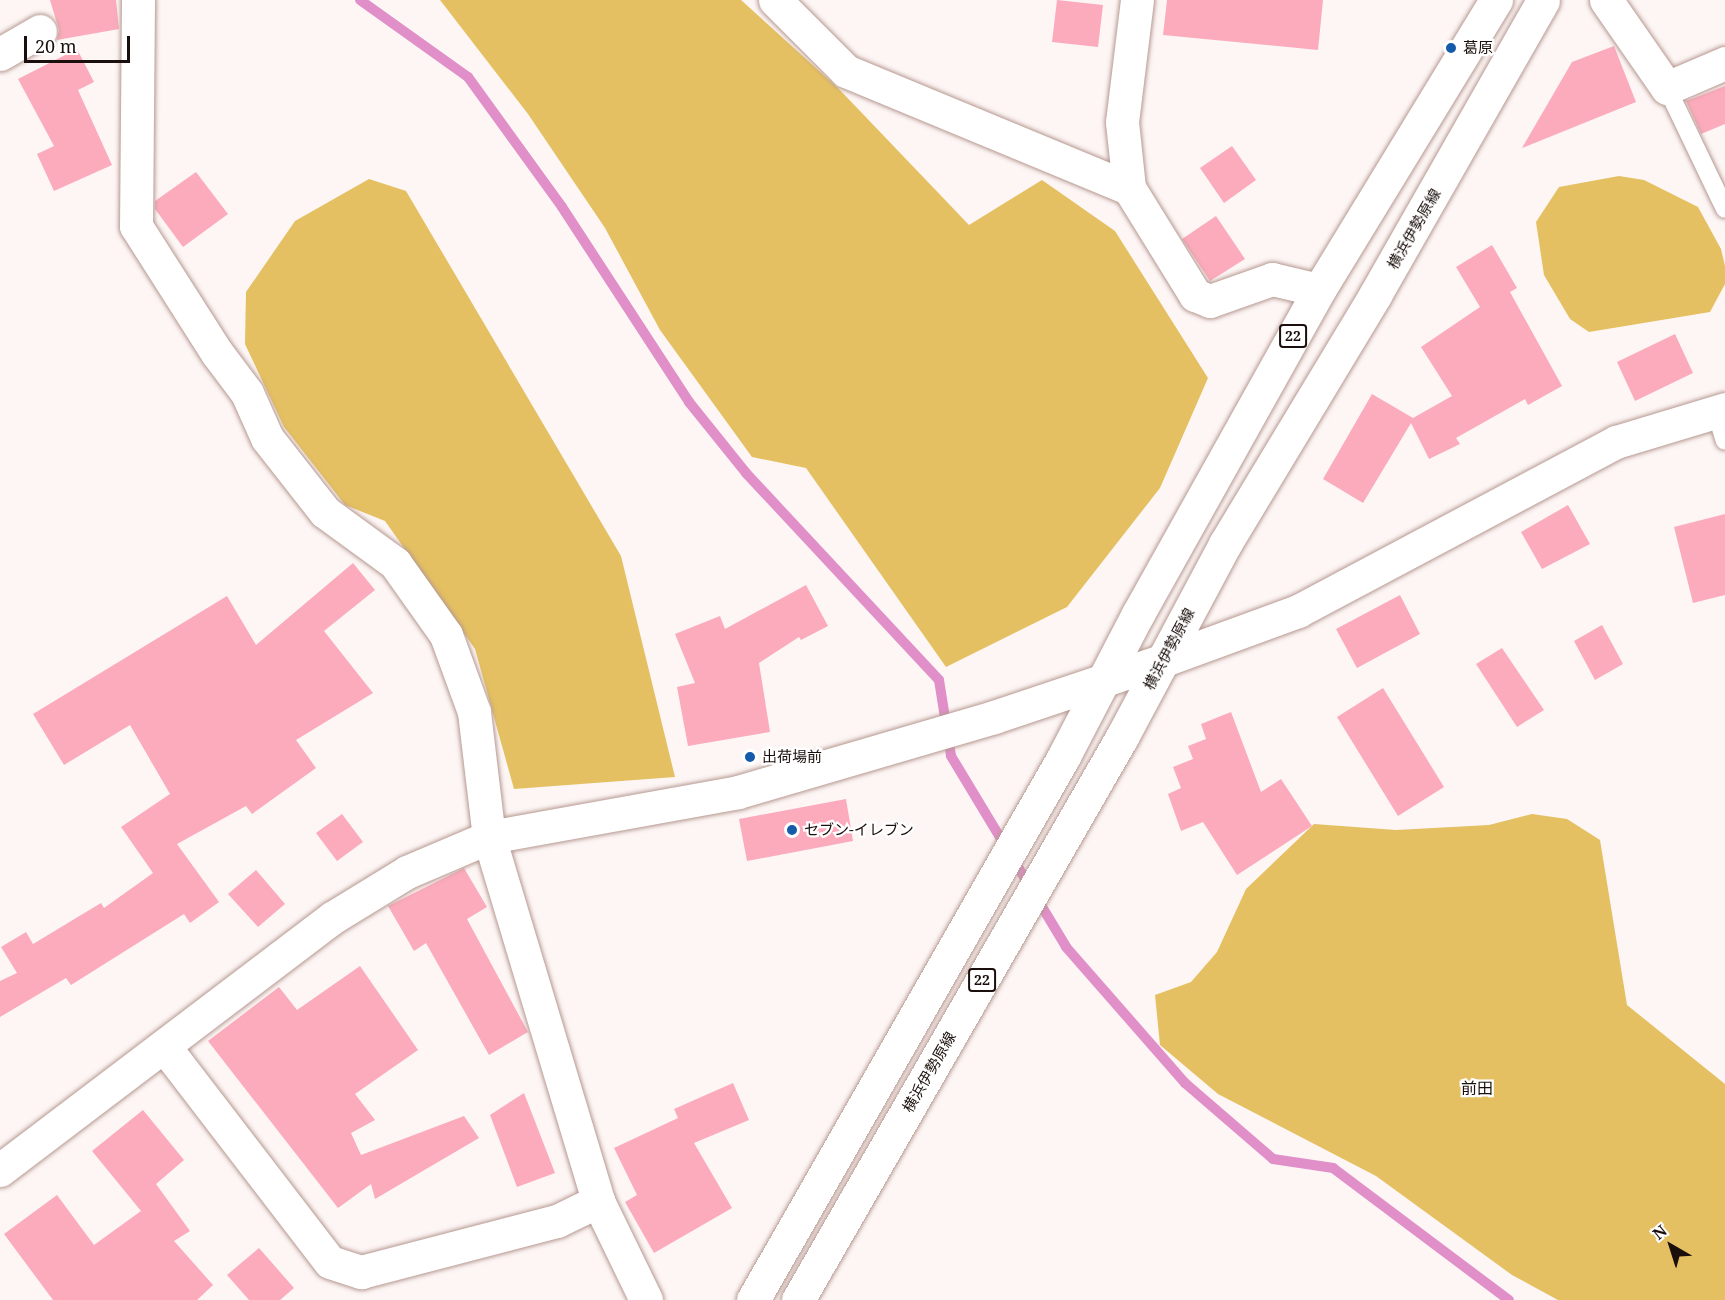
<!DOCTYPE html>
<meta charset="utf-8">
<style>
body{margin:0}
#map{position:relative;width:1725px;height:1300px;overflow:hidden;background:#fdf6f5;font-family:"Noto Serif","Noto Sans JP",serif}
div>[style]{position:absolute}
.forest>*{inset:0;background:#e4c062}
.stream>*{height:10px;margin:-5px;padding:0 5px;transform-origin:5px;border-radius:5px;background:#e08fc8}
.building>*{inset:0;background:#fbabbb}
.roads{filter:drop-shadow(0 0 2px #b69890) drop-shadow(0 0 2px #b69890)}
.lane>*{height:18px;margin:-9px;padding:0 9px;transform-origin:9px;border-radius:9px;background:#fff}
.street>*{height:33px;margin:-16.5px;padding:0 16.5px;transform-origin:16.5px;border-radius:16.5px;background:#fff}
.secondary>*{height:33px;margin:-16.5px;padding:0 16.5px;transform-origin:16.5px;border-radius:16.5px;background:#fff}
.primary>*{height:33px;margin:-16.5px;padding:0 16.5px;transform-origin:16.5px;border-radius:16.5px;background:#fff}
.dots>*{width:16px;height:16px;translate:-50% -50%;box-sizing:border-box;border:3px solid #fff;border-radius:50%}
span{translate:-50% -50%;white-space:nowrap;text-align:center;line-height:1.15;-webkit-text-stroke:4.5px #fff;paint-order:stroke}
.shield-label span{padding:2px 4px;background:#fff;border:2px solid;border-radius:4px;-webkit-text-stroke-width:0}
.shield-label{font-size:14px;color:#1a0f0c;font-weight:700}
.poi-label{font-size:15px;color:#1a0f0c}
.left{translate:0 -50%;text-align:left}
.street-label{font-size:15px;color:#1a0f0c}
.neighbourhood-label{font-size:16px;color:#1a0f0c}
.north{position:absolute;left:1641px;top:1216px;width:60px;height:60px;-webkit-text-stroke:4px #fff;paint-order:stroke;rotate:321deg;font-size:16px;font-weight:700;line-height:24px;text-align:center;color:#1a0f0c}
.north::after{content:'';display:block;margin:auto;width:21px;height:27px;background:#1a0f0c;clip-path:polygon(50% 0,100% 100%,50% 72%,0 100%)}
.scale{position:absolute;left:24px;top:36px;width:106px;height:27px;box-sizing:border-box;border:3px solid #1a0f0c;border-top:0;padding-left:8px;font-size:18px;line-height:21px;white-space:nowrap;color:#1a0f0c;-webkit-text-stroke:4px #fff;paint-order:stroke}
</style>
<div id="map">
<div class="forest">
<div style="clip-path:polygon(440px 0,741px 0,838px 88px,969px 225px,1042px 180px,1115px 231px,1208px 378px,1160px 488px,1067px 607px,946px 667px,806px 468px,752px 457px,660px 330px,605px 228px,528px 114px)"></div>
<div style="clip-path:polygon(1619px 176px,1644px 180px,1698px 207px,1721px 249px,1725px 266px,1725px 284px,1710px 312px,1589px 332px,1570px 319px,1544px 275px,1536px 222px,1559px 187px)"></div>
<div style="clip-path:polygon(369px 179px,406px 191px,621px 556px,675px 777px,514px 789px,475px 649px,385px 521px,345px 505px,284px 427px,245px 344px,246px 292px,295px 221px)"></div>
<div style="clip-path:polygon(1532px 814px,1567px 819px,1600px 840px,1627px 1005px,1725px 1084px,1725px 1300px,1558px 1300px,1512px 1275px,1376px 1176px,1218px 1094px,1160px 1045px,1155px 995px,1191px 982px,1217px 952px,1246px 889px,1314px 824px,1396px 830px,1489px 825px)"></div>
</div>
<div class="stream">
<div style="left:360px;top:0;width:133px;rotate:35.5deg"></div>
<div style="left:468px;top:77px;width:160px;rotate:54.1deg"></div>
<div style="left:562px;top:207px;width:233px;rotate:56.9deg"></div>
<div style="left:689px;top:402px;width:91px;rotate:51.2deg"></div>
<div style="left:746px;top:473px;width:283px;rotate:47deg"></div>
<div style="left:939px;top:680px;width:77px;rotate:81deg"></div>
<div style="left:951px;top:756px;width:223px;rotate:58.9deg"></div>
<div style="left:1066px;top:947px;width:181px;rotate:48.8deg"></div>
<div style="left:1185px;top:1083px;width:116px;rotate:40.8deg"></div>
<div style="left:1273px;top:1159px;width:61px;rotate:8.5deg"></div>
<div style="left:1333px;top:1168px;width:220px;rotate:36.9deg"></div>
</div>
<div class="building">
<div style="clip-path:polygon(50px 0,116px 0,119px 29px,57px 40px,59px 30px)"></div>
<div style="clip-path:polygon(1057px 0,1103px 5px,1098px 47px,1052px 42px)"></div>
<div style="clip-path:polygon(1167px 0,1323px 0,1318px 50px,1163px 35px)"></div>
<div style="clip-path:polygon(1614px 46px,1636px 102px,1522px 148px,1572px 62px)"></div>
<div style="clip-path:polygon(77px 49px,94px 82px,78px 90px,112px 165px,54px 191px,37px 154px,54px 146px,18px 79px)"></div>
<div style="clip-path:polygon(1725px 86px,1725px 124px,1701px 134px,1686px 101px)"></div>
<div style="clip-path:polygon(1232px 146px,1256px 180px,1224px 203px,1200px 168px)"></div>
<div style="clip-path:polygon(196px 172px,228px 214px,183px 247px,155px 209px,155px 201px)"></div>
<div style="clip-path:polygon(1216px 216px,1245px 259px,1210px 281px,1182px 239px)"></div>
<div style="clip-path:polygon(1492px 245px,1517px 288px,1510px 292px,1562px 386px,1528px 405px,1525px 399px,1456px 438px,1460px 444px,1429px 459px,1411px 423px,1363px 503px,1323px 479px,1372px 394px,1413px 418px,1452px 396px,1421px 347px,1480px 307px,1456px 267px)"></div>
<div style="clip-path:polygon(1675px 334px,1693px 373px,1635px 401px,1617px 362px)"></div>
<div style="clip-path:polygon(1568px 505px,1590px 544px,1542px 569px,1521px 532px)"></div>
<div style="clip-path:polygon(1725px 514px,1725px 595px,1693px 603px,1674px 527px)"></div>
<div style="clip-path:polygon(353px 563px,375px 590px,324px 631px,373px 693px,296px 740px,316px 768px,252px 814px,246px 806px,177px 844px,219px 902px,190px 923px,184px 914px,71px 985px,66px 978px,0 1017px,0 981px,17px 973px,1px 947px,26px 932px,33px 944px,101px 903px,104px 908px,153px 873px,121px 827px,170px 794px,130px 725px,64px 765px,33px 714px,227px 596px,256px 645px)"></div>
<div style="clip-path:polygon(806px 585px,828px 626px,801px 640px,799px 637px,759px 663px,770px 732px,688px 746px,677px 687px,695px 683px,675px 634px,720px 616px,725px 629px)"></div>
<div style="clip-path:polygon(1400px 595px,1420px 634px,1357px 668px,1336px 629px)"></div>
<div style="clip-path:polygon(1602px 625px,1623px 664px,1595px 680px,1574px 641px)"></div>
<div style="clip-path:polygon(1502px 648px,1544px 710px,1517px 727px,1476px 664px)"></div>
<div style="clip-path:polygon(1383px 688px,1444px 787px,1398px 816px,1337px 717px)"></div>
<div style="clip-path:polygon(1231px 712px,1261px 792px,1281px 779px,1312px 826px,1237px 875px,1203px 822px,1181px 831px,1168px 794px,1181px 788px,1173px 767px,1193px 759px,1188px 746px,1206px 739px,1201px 724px)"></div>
<div style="clip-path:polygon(846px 799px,853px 841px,747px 861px,739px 819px)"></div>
<div style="clip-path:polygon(342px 814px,363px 842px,337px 861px,316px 833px)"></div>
<div style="clip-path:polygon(464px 868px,487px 907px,467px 919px,528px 1032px,489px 1055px,426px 943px,414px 951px,388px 906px)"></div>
<div style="clip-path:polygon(256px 870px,285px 904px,258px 927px,228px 894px)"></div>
<div style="clip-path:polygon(360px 966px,418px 1050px,355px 1094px,375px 1120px,351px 1133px,361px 1155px,464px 1116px,479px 1138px,375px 1199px,371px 1184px,338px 1208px,208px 1041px,279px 987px,297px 1010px)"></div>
<div style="clip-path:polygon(733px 1083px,749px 1120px,694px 1143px,732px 1208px,654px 1253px,625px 1202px,637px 1195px,614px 1148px,678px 1118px,674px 1109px)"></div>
<div style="clip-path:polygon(524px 1093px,555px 1173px,517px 1187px,490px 1115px)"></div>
<div style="clip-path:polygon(143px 1110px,184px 1160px,156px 1184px,190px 1231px,174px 1241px,213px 1285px,197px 1300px,53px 1300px,4px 1234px,57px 1195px,94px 1245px,141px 1211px,92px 1151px)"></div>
<div style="clip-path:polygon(259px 1248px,294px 1288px,280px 1300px,249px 1300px,227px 1275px)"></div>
</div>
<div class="roads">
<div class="lane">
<div style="left:1667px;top:88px;width:134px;rotate:64.4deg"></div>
<div style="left:1716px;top:412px;width:30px;rotate:73deg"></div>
</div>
<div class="street">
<div style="left:138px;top:0;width:226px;rotate:90.5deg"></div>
<div style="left:136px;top:226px;width:151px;rotate:57.5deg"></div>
<div style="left:217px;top:353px;width:50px;rotate:53.1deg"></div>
<div style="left:247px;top:393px;width:49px;rotate:66deg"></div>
<div style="left:267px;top:438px;width:94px;rotate:51.9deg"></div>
<div style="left:325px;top:512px;width:87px;rotate:36.1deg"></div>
<div style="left:395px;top:563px;width:88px;rotate:54.7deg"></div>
<div style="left:446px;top:635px;width:82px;rotate:70deg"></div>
<div style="left:474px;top:712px;width:126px;rotate:83.2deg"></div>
<div style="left:489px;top:837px;width:380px;rotate:73.3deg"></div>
<div style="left:598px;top:1201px;width:110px;rotate:64.1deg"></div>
<div style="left:775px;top:0;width:100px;rotate:45deg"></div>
<div style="left:846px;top:71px;width:306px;rotate:22.5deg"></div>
<div style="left:1137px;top:0;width:123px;rotate:97deg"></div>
<div style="left:1122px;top:122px;width:66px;rotate:83.9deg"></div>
<div style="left:1129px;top:188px;width:126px;rotate:58.3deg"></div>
<div style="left:1195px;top:295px;width:16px;rotate:22deg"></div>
<div style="left:1210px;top:301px;width:66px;rotate:-19.5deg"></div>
<div style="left:1272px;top:279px;width:48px;rotate:13.2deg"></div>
<div style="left:1606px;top:0;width:107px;rotate:55.3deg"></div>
<div style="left:1667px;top:88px;width:63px;rotate:-23.3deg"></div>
<div style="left:0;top:54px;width:46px;rotate:-29.9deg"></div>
<div style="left:164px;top:1046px;width:272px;rotate:52.5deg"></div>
<div style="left:330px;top:1262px;width:33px;rotate:18deg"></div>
<div style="left:361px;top:1272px;width:203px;rotate:-14.6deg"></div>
<div style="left:557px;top:1221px;width:46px;rotate:-26deg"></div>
</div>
<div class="secondary">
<div style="left:0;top:1170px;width:417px;rotate:-37.2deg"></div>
<div style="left:332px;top:918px;width:88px;rotate:-31.5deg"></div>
<div style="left:407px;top:872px;width:89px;rotate:-23.1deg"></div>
<div style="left:489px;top:837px;width:253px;rotate:-10.2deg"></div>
<div style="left:738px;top:792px;width:267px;rotate:-16.3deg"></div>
<div style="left:994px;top:717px;width:179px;rotate:-18.5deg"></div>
<div style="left:1164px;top:660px;width:143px;rotate:-20.1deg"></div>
<div style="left:1298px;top:611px;width:360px;rotate:-28deg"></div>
<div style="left:1616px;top:442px;width:114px;rotate:-16.8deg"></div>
</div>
<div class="primary">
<div style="left:753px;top:1300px;width:627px;rotate:-60.24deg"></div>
<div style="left:1064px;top:756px;width:160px;rotate:-62.5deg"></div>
<div style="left:1138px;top:614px;width:371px;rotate:-60.8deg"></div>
<div style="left:1319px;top:290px;width:340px;rotate:-58.6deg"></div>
<div style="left:798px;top:1300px;width:650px;rotate:-60.08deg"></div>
<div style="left:1122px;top:737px;width:219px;rotate:-61.9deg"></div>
<div style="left:1225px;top:544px;width:291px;rotate:-58.9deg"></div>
<div style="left:1375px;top:295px;width:339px;rotate:-60.3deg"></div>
</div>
</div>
<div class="dots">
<div style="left:1451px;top:48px;background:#165aaa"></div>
<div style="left:750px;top:757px;background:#165aaa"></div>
<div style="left:792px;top:830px;background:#165aaa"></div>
</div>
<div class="shield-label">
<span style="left:1293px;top:336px">22</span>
<span style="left:982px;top:980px">22</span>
</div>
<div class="poi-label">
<span class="left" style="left:1463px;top:48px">葛原</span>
<span class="left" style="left:762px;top:757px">出荷場前</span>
<span class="left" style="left:804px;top:830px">セブン-イレブン</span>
</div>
<div class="street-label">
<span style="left:1414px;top:229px;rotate:-60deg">横浜伊勢原線</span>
<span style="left:1169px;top:649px;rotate:-62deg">横浜伊勢原線</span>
<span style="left:929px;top:1072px;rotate:-60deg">横浜伊勢原線</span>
</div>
<div class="neighbourhood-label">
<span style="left:1477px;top:1088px">前田</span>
</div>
<div class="north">N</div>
<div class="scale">20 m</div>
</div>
